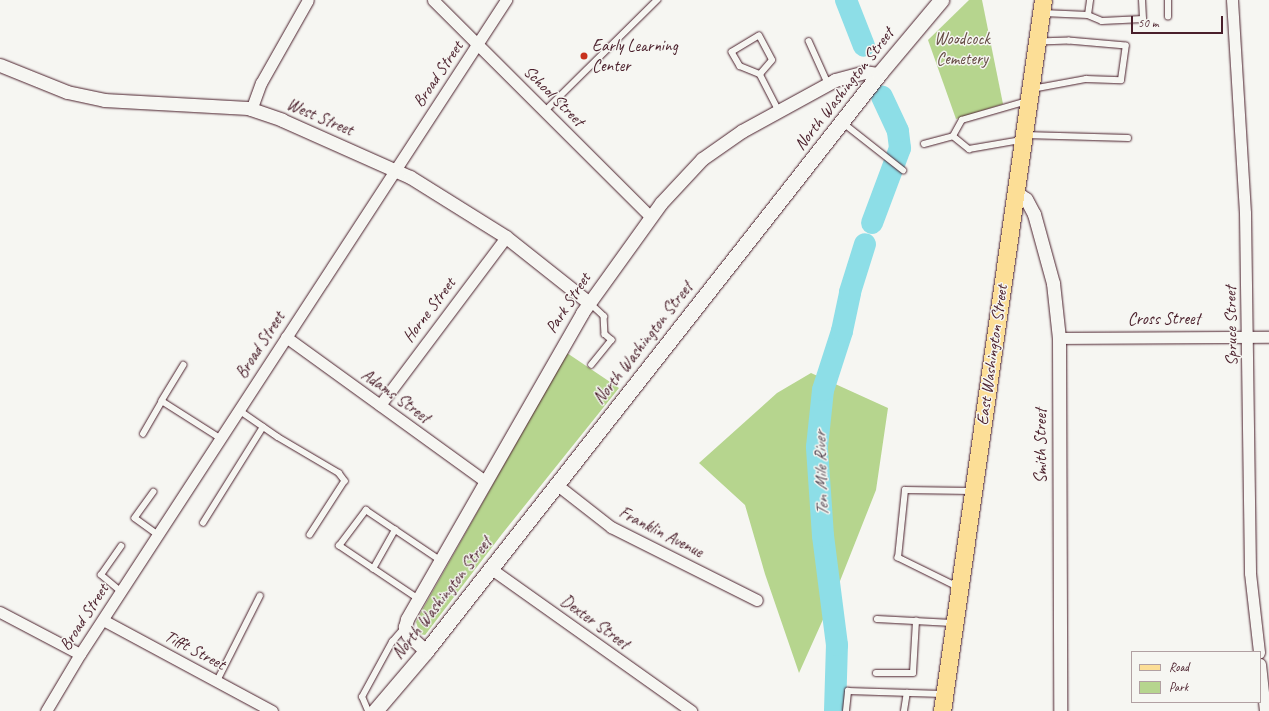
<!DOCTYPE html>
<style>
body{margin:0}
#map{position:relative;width:1269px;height:711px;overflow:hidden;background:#f6f6f2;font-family:Caveat,sans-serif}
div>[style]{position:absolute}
.green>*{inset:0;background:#b6d58e}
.river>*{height:22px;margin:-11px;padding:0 11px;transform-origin:11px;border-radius:11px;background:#8ddee7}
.roads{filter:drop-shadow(0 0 1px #4a1f2b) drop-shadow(0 0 1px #4a1f2b)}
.service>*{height:5.5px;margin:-2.75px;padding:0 2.75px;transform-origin:2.75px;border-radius:2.75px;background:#f6f6f2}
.minor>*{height:11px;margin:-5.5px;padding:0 5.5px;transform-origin:5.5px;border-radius:5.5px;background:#f6f6f2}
.tertiary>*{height:13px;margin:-6.5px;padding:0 6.5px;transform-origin:6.5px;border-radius:6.5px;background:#f6f6f2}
.secondary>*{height:15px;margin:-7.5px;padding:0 7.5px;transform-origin:7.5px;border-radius:7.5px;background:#f6f6f2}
.primary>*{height:17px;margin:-8.5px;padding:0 8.5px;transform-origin:8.5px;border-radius:8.5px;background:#fcde96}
.dots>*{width:11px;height:11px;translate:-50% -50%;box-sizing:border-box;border:2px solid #f6f6f2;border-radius:50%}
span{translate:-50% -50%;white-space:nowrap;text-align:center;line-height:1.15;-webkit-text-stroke:3px #f6f6f2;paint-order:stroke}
.park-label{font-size:17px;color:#654c44}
.poi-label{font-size:17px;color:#4a1f2b}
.left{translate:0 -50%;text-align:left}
.street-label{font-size:17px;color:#4a1f2b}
.water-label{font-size:18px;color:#5b4f5a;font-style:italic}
.legend{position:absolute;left:1131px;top:651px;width:130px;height:52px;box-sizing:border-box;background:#f6f6f2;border:1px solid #b1a0a2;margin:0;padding:5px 7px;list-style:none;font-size:12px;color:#4a1f2b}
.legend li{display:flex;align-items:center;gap:8px;height:20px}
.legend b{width:20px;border:1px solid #b1a0a2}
.scale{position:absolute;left:1131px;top:16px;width:92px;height:18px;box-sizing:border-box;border:2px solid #4a1f2b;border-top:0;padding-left:5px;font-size:12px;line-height:14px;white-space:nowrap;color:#4a1f2b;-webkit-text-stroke:3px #f6f6f2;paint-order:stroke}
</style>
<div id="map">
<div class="green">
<div style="clip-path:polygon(969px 0,982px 0,1003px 104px,956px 119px,928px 40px)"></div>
<div style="clip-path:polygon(567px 353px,619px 388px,502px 534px,425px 635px,420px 634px,416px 622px,421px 612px)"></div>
<div style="clip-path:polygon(811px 373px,888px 408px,876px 490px,838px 586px,799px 673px,765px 574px,745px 505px,699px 463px,777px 393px)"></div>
</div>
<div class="river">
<div style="left:846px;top:0;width:49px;rotate:68.6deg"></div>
<div style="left:872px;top:223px;width:80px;rotate:-69.5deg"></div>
<div style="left:900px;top:148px;width:17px;rotate:-97deg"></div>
<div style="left:898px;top:131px;width:38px;rotate:-115deg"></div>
<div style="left:835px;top:711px;width:66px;rotate:-88.3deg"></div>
<div style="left:837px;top:645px;width:110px;rotate:-97.3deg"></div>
<div style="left:823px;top:536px;width:89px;rotate:-93.9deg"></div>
<div style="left:817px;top:447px;width:57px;rotate:-84deg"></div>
<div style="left:823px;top:390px;width:62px;rotate:-72.1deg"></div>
<div style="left:842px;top:331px;width:40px;rotate:-78deg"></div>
<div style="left:850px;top:292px;width:50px;rotate:-72.6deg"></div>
</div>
<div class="roads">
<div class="service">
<div style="left:1043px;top:13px;width:45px;rotate:2.5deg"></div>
<div style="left:1088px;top:15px;width:15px;rotate:23deg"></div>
<div style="left:1102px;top:21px;width:41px;rotate:-2.8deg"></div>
<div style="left:1143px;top:19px;width:19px;rotate:-93deg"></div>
<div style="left:1088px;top:15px;width:15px;rotate:-82deg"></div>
<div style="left:1168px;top:17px;width:17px;rotate:-90deg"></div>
<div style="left:809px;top:41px;width:46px;rotate:65.7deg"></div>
<div style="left:760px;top:74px;width:18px;rotate:-49deg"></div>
<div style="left:772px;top:60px;width:27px;rotate:-118deg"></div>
<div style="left:759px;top:36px;width:31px;rotate:149deg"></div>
<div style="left:732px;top:52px;width:16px;rotate:60deg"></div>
<div style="left:740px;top:66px;width:22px;rotate:22deg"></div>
<div style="left:760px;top:74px;width:42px;rotate:62.8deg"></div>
<div style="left:1032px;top:89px;width:55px;rotate:-10.5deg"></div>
<div style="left:1086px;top:79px;width:35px;rotate:2deg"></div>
<div style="left:1121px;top:80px;width:34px;rotate:-82deg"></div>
<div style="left:1126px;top:46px;width:57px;rotate:-175deg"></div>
<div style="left:1069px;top:41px;width:30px;rotate:178deg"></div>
<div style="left:545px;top:111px;width:158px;rotate:-44.7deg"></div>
<div style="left:842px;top:122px;width:78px;rotate:38.2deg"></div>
<div style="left:1025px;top:135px;width:103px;rotate:1.7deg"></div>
<div style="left:953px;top:136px;width:21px;rotate:39deg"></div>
<div style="left:969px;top:149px;width:53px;rotate:-9.8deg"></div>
<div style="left:924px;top:144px;width:30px;rotate:-15deg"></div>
<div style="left:953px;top:136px;width:18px;rotate:-61deg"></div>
<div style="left:962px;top:120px;width:68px;rotate:-16.3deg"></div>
<div style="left:589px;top:302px;width:21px;rotate:43deg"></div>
<div style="left:604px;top:316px;width:18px;rotate:87deg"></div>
<div style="left:605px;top:334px;width:9px;rotate:41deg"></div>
<div style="left:612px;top:340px;width:32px;rotate:129deg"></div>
<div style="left:184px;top:365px;width:42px;rotate:121.4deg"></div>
<div style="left:162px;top:401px;width:69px;rotate:32.5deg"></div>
<div style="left:239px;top:410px;width:47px;rotate:34.7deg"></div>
<div style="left:278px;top:437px;width:71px;rotate:30.5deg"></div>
<div style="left:339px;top:473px;width:10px;rotate:53deg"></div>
<div style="left:345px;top:481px;width:64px;rotate:122.9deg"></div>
<div style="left:143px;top:434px;width:38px;rotate:-60deg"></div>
<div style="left:154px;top:492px;width:32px;rotate:126deg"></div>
<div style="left:135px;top:518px;width:29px;rotate:36deg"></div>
<div style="left:203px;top:523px;width:113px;rotate:-58deg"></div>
<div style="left:373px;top:569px;width:45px;rotate:-60.6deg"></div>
<div style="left:957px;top:587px;width:66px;rotate:-153.8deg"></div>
<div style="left:898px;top:558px;width:68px;rotate:-84.1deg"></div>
<div style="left:905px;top:490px;width:66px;rotate:0.9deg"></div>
<div style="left:121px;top:592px;width:26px;rotate:-140deg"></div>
<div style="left:101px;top:575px;width:35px;rotate:-55deg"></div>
<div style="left:418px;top:599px;width:95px;rotate:-146.1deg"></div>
<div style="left:339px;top:546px;width:45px;rotate:-53.1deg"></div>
<div style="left:366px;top:510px;width:89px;rotate:34deg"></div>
<div style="left:877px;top:619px;width:75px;rotate:3.1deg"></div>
<div style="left:876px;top:673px;width:37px"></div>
<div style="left:913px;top:673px;width:52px;rotate:-86.7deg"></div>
<div style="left:217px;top:681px;width:95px;rotate:-63.2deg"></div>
<div style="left:368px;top:711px;width:15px;rotate:-113deg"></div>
<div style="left:362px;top:697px;width:63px;rotate:-61.4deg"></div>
<div style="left:392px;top:642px;width:20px;rotate:-49deg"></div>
<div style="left:846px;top:711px;width:20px;rotate:-84deg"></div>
<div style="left:848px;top:691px;width:94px;rotate:1.8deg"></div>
<div style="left:904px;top:711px;width:18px;rotate:-81deg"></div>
</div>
<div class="minor">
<div style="left:433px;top:0;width:308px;rotate:44.9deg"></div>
<div style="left:1232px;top:0;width:213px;rotate:86.5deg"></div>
<div style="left:1245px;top:213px;width:360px;rotate:89.2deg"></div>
<div style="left:1250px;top:573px;width:80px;rotate:83.5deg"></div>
<div style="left:251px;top:110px;width:29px;rotate:-70deg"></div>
<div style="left:261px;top:83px;width:95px;rotate:-60.5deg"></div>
<div style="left:286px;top:337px;width:246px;rotate:35.9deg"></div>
<div style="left:1059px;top:338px;width:210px;rotate:-0.3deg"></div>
<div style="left:380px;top:405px;width:210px;rotate:-53.1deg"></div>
<div style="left:556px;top:484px;width:70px;rotate:38deg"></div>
<div style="left:611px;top:527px;width:163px;rotate:26.6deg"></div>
<div style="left:490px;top:568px;width:247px;rotate:35.4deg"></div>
<div style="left:0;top:612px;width:90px;rotate:27.7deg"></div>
<div style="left:103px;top:620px;width:192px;rotate:28.3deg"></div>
<div style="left:1260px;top:664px;width:47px;rotate:83.9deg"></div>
<div style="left:46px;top:711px;width:66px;rotate:-59.2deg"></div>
<div style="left:80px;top:654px;width:781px;rotate:-56.92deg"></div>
</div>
<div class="tertiary">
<div style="left:0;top:65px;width:72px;rotate:21.9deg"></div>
<div style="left:67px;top:92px;width:38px;rotate:12deg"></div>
<div style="left:104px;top:100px;width:144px;rotate:3.2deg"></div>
<div style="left:248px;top:108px;width:36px;rotate:19deg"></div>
<div style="left:282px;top:120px;width:140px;rotate:24deg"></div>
<div style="left:410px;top:177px;width:113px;rotate:32deg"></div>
<div style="left:506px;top:237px;width:105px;rotate:38.4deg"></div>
<div style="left:1014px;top:191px;width:14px;rotate:34deg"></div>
<div style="left:1026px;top:199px;width:17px;rotate:62deg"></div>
<div style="left:1034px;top:214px;width:72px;rotate:74.6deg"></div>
<div style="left:1053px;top:283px;width:55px;rotate:83.8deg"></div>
<div style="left:1059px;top:338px;width:373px;rotate:89.8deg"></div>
<div style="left:426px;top:651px;width:24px;rotate:-138deg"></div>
<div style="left:408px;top:635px;width:9px;rotate:-111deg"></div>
<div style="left:405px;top:627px;width:8px;rotate:-76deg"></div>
<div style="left:407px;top:619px;width:353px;rotate:-60.2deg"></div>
<div style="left:582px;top:313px;width:135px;rotate:-54.3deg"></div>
<div style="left:661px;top:203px;width:60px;rotate:-47deg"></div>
<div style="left:702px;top:159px;width:49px;rotate:-35deg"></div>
<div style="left:742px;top:131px;width:106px;rotate:-28.7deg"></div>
<div style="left:835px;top:80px;width:30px;rotate:-15deg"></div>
<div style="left:864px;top:72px;width:15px;rotate:8deg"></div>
</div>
<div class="secondary">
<div style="left:375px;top:711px;width:79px;rotate:-49.6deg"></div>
<div style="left:426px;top:651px;width:734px;rotate:-51.86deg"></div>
<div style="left:879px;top:74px;width:97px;rotate:-50deg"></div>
</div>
<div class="primary">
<div style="left:942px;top:711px;width:718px;rotate:-81.92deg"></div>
</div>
</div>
<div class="dots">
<div style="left:584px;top:56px;background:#c8321e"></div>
</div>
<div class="park-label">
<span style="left:962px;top:49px">Woodcock<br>Cemetery</span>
</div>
<div class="poi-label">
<span class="left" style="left:592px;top:56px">Early Learning<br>Center</span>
</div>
<div class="street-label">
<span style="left:438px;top:74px;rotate:-56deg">Broad Street</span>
<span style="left:844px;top:89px;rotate:-52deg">North Washington Street</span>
<span style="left:554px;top:96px;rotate:45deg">School Street</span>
<span style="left:320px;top:117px;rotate:23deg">West Street</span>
<span style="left:568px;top:303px;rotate:-57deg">Park Street</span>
<span style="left:429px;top:310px;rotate:-53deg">Horne Street</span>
<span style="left:1164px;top:319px">Cross Street</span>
<span style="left:1231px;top:326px;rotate:-91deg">Spruce Street</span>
<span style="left:643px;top:343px;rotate:-52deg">North Washington Street</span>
<span style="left:260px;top:345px;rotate:-57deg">Broad Street</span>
<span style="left:992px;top:355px;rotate:-82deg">East Washington Street</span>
<span style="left:396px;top:396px;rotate:36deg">Adams Street</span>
<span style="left:1041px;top:446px;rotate:-90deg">Smith Street</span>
<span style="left:661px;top:532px;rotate:27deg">Franklin Avenue</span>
<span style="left:442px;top:598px;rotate:-52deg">North Washington Street</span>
<span style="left:84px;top:617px;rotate:-57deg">Broad Street</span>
<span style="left:595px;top:622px;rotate:36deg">Dexter Street</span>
<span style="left:195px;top:650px;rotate:28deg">Tifft Street</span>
</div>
<div class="water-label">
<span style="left:821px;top:474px;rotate:-92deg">Ten Mile River</span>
</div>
<ul class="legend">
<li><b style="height:5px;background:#fcde96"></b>Road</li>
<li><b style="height:11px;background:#b6d58e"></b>Park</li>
</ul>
<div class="scale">50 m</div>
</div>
